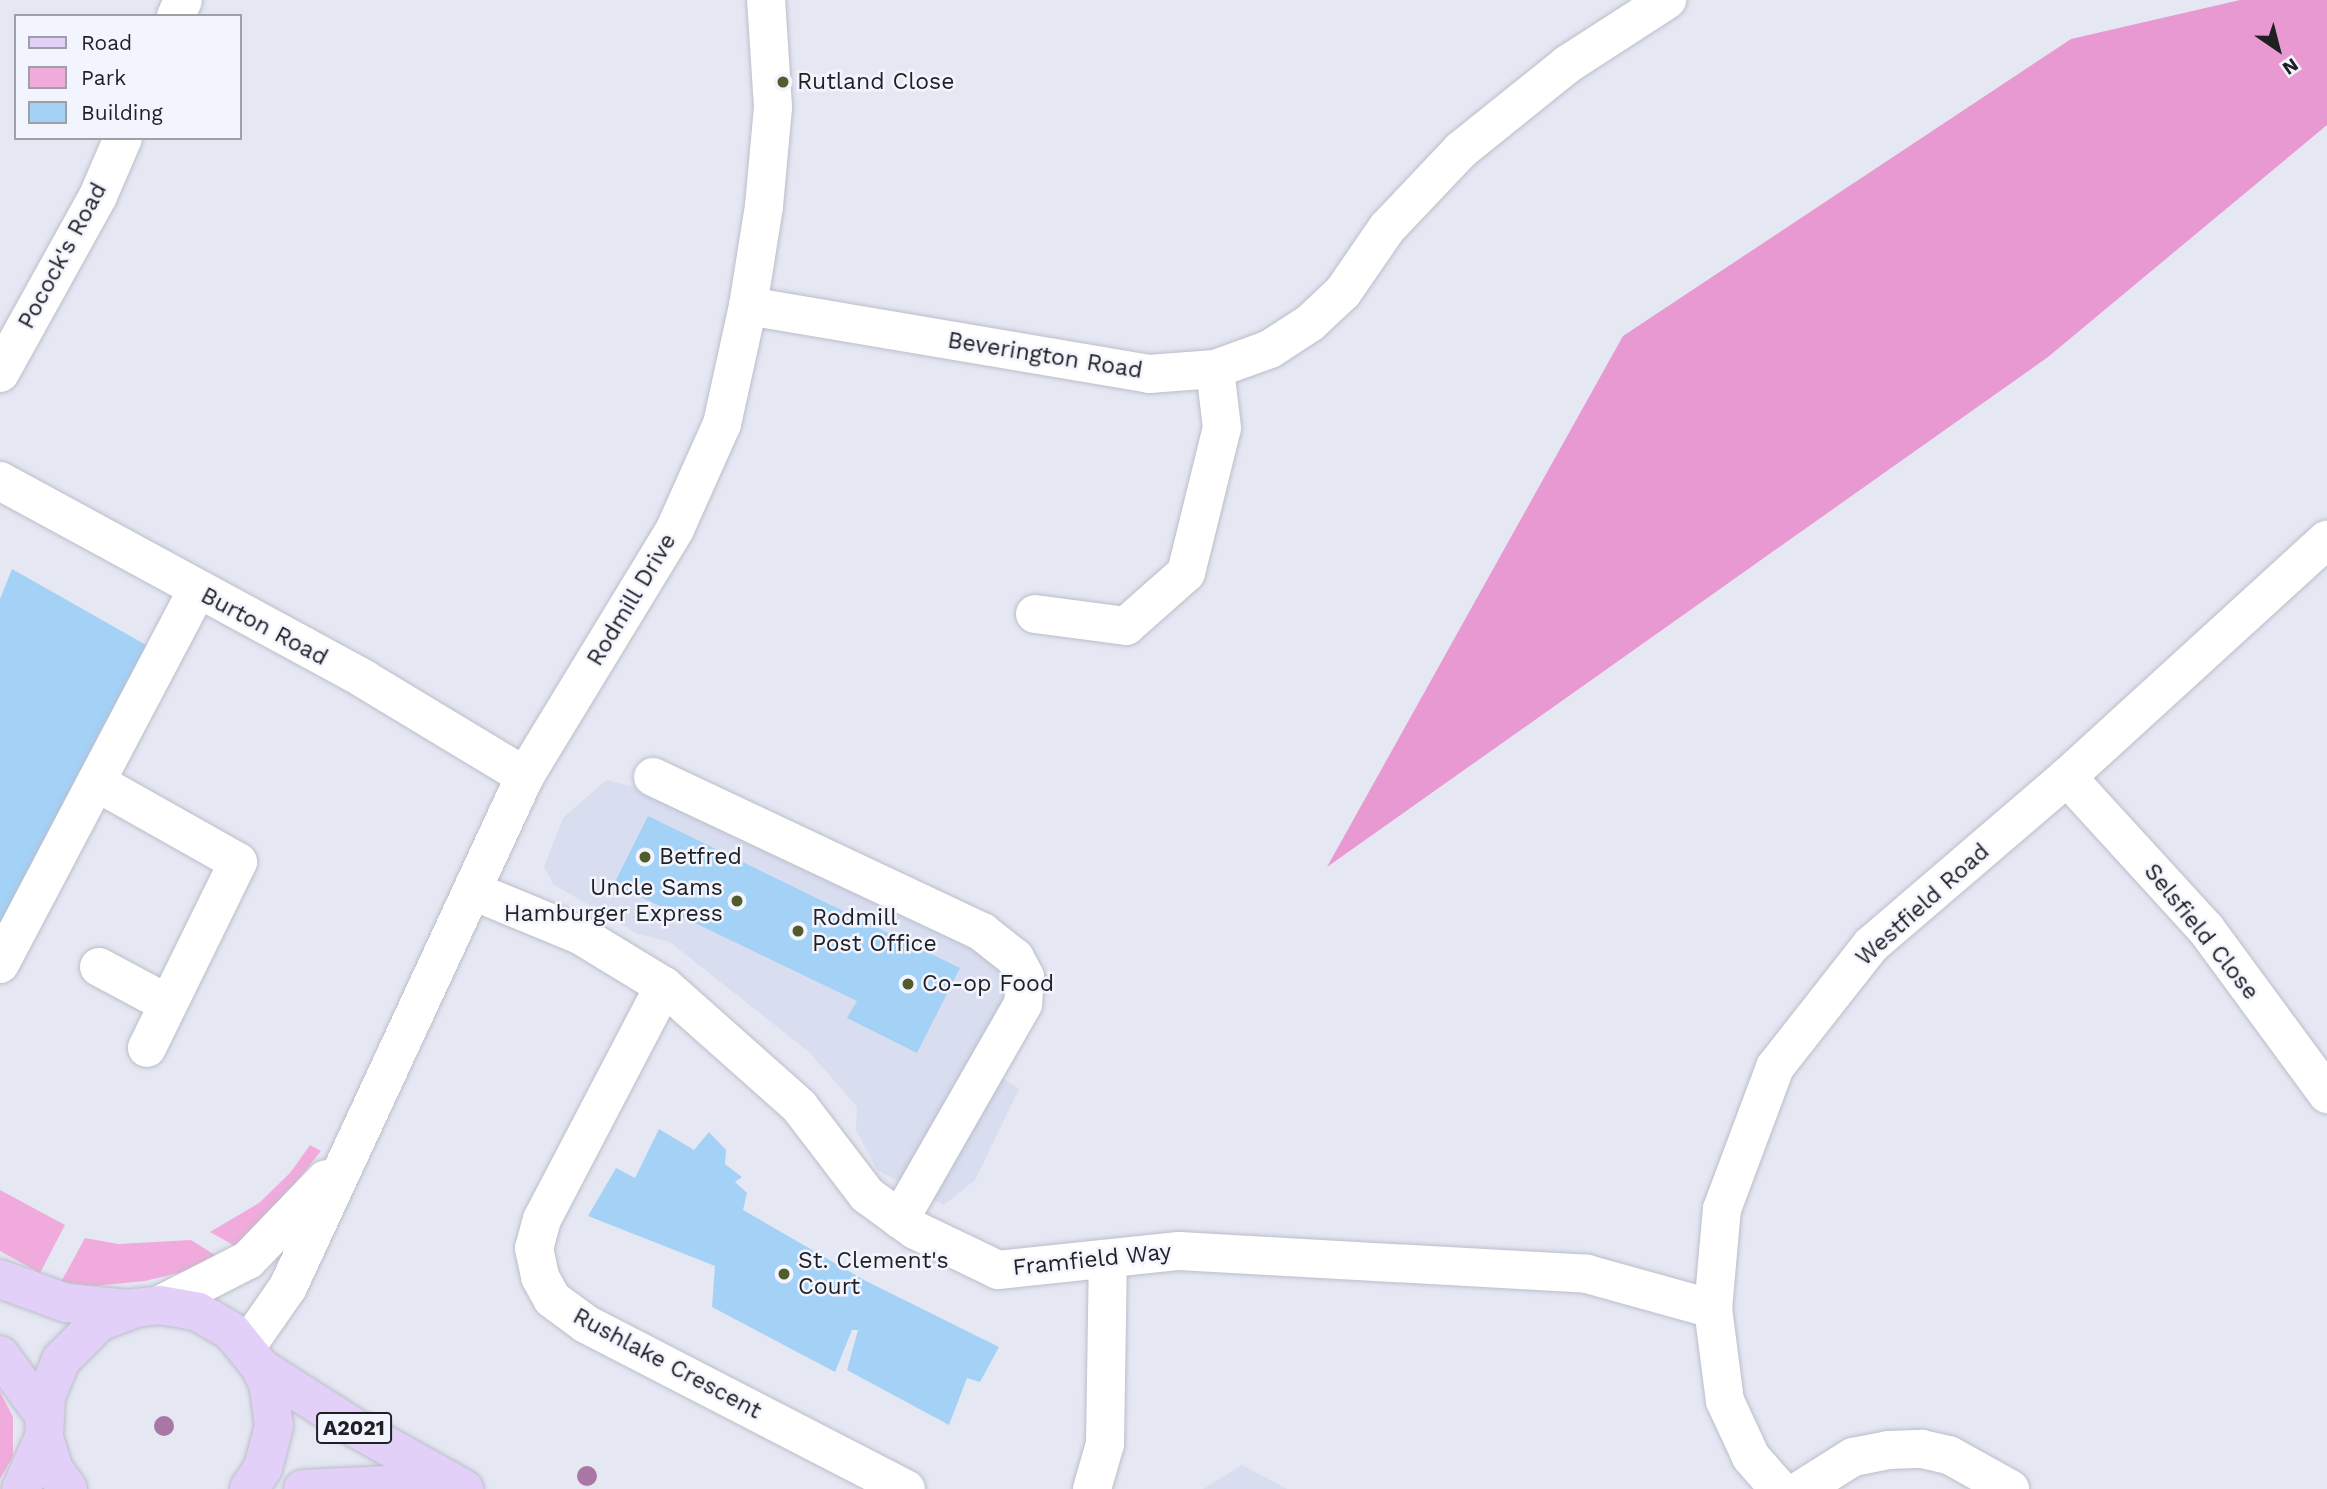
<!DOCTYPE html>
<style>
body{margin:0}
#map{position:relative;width:2327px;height:1489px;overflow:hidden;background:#e5e8f3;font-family:"Work Sans",sans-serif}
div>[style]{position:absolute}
.built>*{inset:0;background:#d8ddef}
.green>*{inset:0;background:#f0abdc}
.forest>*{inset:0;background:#e899d2}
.building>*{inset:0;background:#a4d1f6}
.roads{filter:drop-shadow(0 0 2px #bbbec9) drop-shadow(0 0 2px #bbbec9)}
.minor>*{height:38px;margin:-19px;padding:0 19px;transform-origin:19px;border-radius:19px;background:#fff}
.major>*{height:38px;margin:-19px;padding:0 19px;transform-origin:19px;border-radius:19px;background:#e3d0f8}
.trees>*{width:20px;height:20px;margin:-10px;border-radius:50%;background:#a877a4}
.dots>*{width:19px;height:19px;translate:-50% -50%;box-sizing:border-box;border:4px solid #f3f5fe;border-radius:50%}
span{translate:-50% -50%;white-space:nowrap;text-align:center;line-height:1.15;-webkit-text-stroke:5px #f3f5fe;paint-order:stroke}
.shield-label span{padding:2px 5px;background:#f3f5fe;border:2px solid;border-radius:5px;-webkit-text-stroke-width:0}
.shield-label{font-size:21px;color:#1f2024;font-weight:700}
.poi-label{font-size:23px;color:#1f2024}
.left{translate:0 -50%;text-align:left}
.right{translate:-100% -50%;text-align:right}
.street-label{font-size:23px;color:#1f2024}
.legend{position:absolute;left:14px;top:14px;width:228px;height:126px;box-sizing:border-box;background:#f3f5fe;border:2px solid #9ea0a7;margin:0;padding:9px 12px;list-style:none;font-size:21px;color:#1f2024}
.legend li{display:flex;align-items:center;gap:14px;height:35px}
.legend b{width:35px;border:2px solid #9ea0a7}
.north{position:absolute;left:2243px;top:14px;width:70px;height:70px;-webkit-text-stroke:5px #f3f5fe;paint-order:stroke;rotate:145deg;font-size:19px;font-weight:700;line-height:28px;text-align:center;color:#1f2024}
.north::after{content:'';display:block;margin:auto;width:24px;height:32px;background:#1f2024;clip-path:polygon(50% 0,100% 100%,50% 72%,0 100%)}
</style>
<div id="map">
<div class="built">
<div style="clip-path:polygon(606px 780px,660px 794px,1050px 975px,1000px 1077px,1019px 1089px,975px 1180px,944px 1205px,877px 1170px,856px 1130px,857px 1107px,809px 1052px,670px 942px,638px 934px,553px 884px,544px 867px,563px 818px)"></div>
<div style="clip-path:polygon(1242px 1465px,1287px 1489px,1203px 1489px)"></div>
</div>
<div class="green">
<div style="clip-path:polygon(310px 1145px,321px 1151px,256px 1232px,235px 1246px,210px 1232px,259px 1203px,290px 1173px)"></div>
<div style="clip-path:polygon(0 1190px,65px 1225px,40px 1273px,0 1251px)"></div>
<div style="clip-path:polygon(85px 1238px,118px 1244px,191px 1240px,218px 1257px,190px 1270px,145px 1281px,93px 1286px,61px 1282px)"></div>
<div style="clip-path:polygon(0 1392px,13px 1417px,13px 1456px,0 1479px)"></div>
</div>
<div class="forest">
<div style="clip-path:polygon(2240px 0,2327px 0,2327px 125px,2048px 357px,1327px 867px,1623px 336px,2071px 39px)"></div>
</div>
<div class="building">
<div style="clip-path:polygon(12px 569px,155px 650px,0 955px,0 599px)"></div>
<div style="clip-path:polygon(648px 816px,960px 968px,917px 1053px,847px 1018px,857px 1001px,614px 884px)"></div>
<div style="clip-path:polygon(659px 1129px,694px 1150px,709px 1132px,726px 1150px,725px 1164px,742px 1177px,735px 1182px,747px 1193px,743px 1210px,866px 1281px,999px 1347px,980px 1382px,967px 1378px,949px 1425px,847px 1370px,858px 1330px,852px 1330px,835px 1372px,712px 1307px,715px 1266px,588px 1216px,616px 1168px,635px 1178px)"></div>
</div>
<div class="roads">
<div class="minor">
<div style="left:176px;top:16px;width:17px;rotate:-66deg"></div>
<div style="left:748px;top:306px;width:407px;rotate:9.6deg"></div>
<div style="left:1149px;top:374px;width:66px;rotate:-4.3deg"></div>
<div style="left:1215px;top:369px;width:59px;rotate:-20deg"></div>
<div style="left:1270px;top:349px;width:48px;rotate:-33deg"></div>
<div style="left:1310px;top:323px;width:45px;rotate:-43.2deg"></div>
<div style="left:1343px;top:292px;width:78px;rotate:-55.5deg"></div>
<div style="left:1387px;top:228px;width:108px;rotate:-46.5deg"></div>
<div style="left:1461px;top:150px;width:137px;rotate:-38.8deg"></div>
<div style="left:1568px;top:64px;width:118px;rotate:-32.9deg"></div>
<div style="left:0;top:373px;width:202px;rotate:-61deg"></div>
<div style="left:98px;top:196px;width:63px;rotate:-66.7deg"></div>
<div style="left:0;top:481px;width:414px;rotate:28.5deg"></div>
<div style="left:364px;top:679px;width:188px;rotate:31.1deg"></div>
<div style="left:1035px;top:614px;width:92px;rotate:7.5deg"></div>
<div style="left:1126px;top:626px;width:80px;rotate:-41.5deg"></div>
<div style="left:1186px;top:573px;width:149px;rotate:-76.1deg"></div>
<div style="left:1222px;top:428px;width:59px;rotate:-96.8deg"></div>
<div style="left:653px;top:777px;width:364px;rotate:25.2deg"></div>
<div style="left:982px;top:932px;width:42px;rotate:38.2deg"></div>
<div style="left:1015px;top:958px;width:21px;rotate:62deg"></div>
<div style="left:1025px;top:977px;width:27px;rotate:94deg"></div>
<div style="left:1023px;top:1004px;width:248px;rotate:119.8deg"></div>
<div style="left:2067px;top:777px;width:206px;rotate:47.6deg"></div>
<div style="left:2206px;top:929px;width:205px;rotate:53.7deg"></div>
<div style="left:96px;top:782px;width:163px;rotate:29.4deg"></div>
<div style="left:238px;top:862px;width:207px;rotate:116.1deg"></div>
<div style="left:473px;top:891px;width:116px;rotate:22.4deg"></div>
<div style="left:580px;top:935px;width:98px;rotate:31.3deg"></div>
<div style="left:664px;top:986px;width:181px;rotate:41.6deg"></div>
<div style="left:799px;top:1106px;width:112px;rotate:52.6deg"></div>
<div style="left:867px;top:1195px;width:59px;rotate:36.1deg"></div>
<div style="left:915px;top:1230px;width:92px;rotate:25.7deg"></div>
<div style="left:998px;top:1270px;width:182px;rotate:-6deg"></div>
<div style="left:1179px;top:1251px;width:409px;rotate:3.2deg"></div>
<div style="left:1587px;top:1274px;width:131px;rotate:15.5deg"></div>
<div style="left:0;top:964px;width:420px;rotate:-62.2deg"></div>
<div style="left:99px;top:967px;width:78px;rotate:28.2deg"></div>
<div style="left:664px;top:986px;width:263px;rotate:117.6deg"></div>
<div style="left:542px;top:1219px;width:30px;rotate:105deg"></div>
<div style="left:534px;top:1248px;width:30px;rotate:78deg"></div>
<div style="left:540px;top:1277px;width:25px;rotate:61deg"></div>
<div style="left:552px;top:1299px;width:42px;rotate:36.3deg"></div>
<div style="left:586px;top:1324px;width:360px;rotate:27.3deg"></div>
<div style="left:160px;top:1305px;width:99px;rotate:-27.1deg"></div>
<div style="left:248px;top:1260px;width:112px;rotate:-46.1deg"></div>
<div style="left:247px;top:1346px;width:72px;rotate:-55.2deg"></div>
<div style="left:288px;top:1287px;width:563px;rotate:-65.12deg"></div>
<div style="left:525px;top:776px;width:289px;rotate:-58.7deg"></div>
<div style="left:675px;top:529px;width:115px;rotate:-65.9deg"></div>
<div style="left:722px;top:424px;width:121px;rotate:-77.6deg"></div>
<div style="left:748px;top:306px;width:101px;rotate:-80.9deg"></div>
<div style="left:764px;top:206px;width:99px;rotate:-84.8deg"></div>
<div style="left:773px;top:107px;width:107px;rotate:-93.7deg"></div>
<div style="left:1092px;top:1489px;width:47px;rotate:-73.9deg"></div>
<div style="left:1105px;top:1444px;width:185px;rotate:-89.1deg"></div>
<div style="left:1779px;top:1489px;width:43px;rotate:-131.2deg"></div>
<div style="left:1751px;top:1457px;width:62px;rotate:-114.9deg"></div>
<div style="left:1725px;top:1401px;width:93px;rotate:-97.4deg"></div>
<div style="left:1713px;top:1309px;width:100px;rotate:-84.9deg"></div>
<div style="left:1722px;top:1209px;width:152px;rotate:-69.5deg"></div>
<div style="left:1775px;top:1067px;width:155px;rotate:-51.8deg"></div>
<div style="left:1871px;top:945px;width:258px;rotate:-40.6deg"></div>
<div style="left:2067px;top:777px;width:352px;rotate:-42.4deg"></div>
<div style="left:1802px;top:1489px;width:60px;rotate:-32.1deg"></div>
<div style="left:1853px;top:1457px;width:36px;rotate:-11deg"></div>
<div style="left:1888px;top:1450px;width:34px;rotate:-2deg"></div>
<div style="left:1922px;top:1449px;width:28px;rotate:13deg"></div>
<div style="left:1949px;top:1455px;width:70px;rotate:29.1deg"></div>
</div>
<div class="major">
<div style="left:0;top:1279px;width:70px;rotate:20deg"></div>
<div style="left:66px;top:1303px;width:63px;rotate:5.4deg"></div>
<div style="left:0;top:1355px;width:74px;rotate:53.7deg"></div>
<div style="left:261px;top:1368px;width:106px;rotate:32.6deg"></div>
<div style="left:350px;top:1425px;width:131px;rotate:29.3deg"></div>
<div style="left:21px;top:1489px;width:57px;rotate:-66.1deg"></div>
<div style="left:68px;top:1489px;width:24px;rotate:-126deg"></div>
<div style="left:54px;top:1470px;width:34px;rotate:-107deg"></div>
<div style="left:44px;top:1437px;width:41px;rotate:-87.2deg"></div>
<div style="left:46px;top:1396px;width:39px;rotate:-67deg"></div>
<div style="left:61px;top:1360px;width:54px;rotate:-45deg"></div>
<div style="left:99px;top:1322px;width:40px;rotate:-21deg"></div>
<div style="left:136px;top:1308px;width:24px;rotate:-7deg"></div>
<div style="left:160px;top:1305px;width:39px;rotate:10deg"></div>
<div style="left:198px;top:1312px;width:39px;rotate:30deg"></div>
<div style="left:232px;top:1332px;width:46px;rotate:51.1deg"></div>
<div style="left:261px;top:1368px;width:21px;rotate:67deg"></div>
<div style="left:269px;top:1387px;width:39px;rotate:83deg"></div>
<div style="left:274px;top:1426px;width:43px;rotate:104.7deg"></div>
<div style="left:263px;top:1468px;width:25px;rotate:124deg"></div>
<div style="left:303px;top:1489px;width:148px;rotate:-2.7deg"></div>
</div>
</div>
<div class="trees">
<div style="left:164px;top:1426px"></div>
<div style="left:587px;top:1476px"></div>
</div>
<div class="dots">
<div style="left:783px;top:82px;background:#515b2b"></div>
<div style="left:645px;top:857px;background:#515b2b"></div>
<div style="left:737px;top:901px;background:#515b2b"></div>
<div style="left:798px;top:931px;background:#515b2b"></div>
<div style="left:908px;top:984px;background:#515b2b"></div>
<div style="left:784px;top:1274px;background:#515b2b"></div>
</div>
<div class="shield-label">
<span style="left:354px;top:1428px">A2021</span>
</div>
<div class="poi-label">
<span class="left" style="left:797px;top:82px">Rutland Close</span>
<span class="left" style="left:659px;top:857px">Betfred</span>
<span class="right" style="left:723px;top:901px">Uncle Sams<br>Hamburger Express</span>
<span class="left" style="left:812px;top:931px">Rodmill<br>Post Office</span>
<span class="left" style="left:922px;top:984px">Co-op Food</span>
<span class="left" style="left:798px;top:1274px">St. Clement's<br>Court</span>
</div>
<div class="street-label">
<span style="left:63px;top:256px;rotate:-62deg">Pocock's Road</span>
<span style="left:1045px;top:356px;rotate:9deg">Beverington Road</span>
<span style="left:632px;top:600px;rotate:-59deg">Rodmill Drive</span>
<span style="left:264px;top:627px;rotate:28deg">Burton Road</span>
<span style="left:1923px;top:905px;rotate:-42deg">Westfield Road</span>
<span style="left:2201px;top:932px;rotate:51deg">Selsfield Close</span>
<span style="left:1092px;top:1260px;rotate:-6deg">Framfield Way</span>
<span style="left:667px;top:1364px;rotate:28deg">Rushlake Crescent</span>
</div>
<ul class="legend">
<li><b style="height:9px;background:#e3d0f8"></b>Road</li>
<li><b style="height:19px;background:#f0abdc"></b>Park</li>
<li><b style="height:19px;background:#a4d1f6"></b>Building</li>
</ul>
<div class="north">N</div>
</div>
